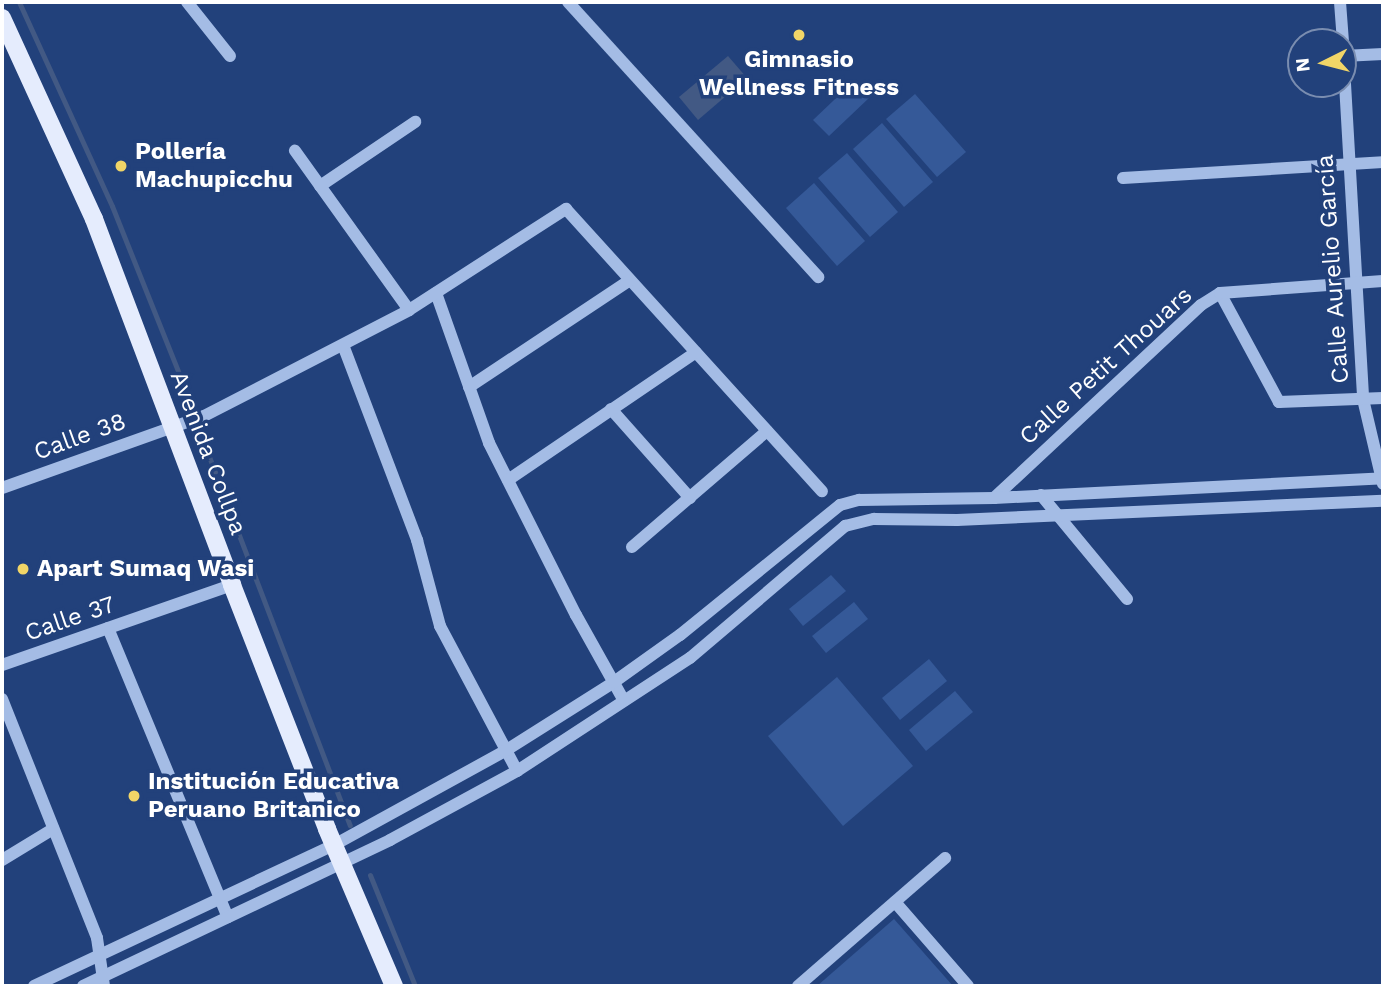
<!DOCTYPE html>
<meta charset="utf-8">
<style>
body{margin:0}
#map{position:relative;width:1385px;height:988px;overflow:hidden;background:#22417b;font-family:"Work Sans",sans-serif}
div>[style]{position:absolute}
.green>*{inset:0;background:#355998}
.water>*{inset:0;background:#425984}
.stream>*{height:5px;margin:-2.5px;padding:0 2.5px;transform-origin:2.5px;border-radius:2.5px;background:#425984}
.minor>*{height:12px;margin:-6px;padding:0 6px;transform-origin:6px;border-radius:6px;background:#a4bce5}
.major>*{height:18px;margin:-9px;padding:0 9px;transform-origin:9px;border-radius:9px;background:#e5ecfd}
.dots>*{width:19px;height:19px;translate:-50% -50%;box-sizing:border-box;border:4px solid #22417b;border-radius:50%}
span{translate:-50% -50%;white-space:nowrap;text-align:center;line-height:1.15;-webkit-text-stroke:7px #22417b;paint-order:stroke}
.poi-label{font-size:24px;color:#fff;font-weight:700}
.left{translate:0 -50%;text-align:left}
.street-label{font-size:24px;color:#fff}
.frame{position:absolute;inset:0;border:4px solid #fff;pointer-events:none}
.north{position:absolute;left:1287px;top:28px;width:70px;height:70px;box-sizing:border-box;background:#22417b;border:2px solid #7a8db0;border-radius:50%;rotate:264deg;font-size:19px;font-weight:700;line-height:28px;text-align:center;color:#fff}
.north::after{content:'';display:block;margin:auto;width:24px;height:32px;background:#f1d567;clip-path:polygon(50% 0,100% 100%,50% 72%,0 100%)}
</style>
<div id="map">
<div class="green">
<div style="clip-path:polygon(853px 82px,869px 98px,829px 136px,813px 120px)"></div>
<div style="clip-path:polygon(915px 94px,966px 152px,937px 177px,886px 119px)"></div>
<div style="clip-path:polygon(882px 123px,933px 182px,904px 207px,853px 149px)"></div>
<div style="clip-path:polygon(847px 153px,898px 212px,870px 237px,818px 178px)"></div>
<div style="clip-path:polygon(814px 183px,865px 241px,837px 266px,786px 208px)"></div>
<div style="clip-path:polygon(831px 575px,846px 591px,803px 626px,789px 609px)"></div>
<div style="clip-path:polygon(854px 602px,868px 619px,826px 653px,812px 636px)"></div>
<div style="clip-path:polygon(929px 659px,947px 681px,900px 720px,882px 698px)"></div>
<div style="clip-path:polygon(837px 677px,913px 766px,843px 826px,768px 736px)"></div>
<div style="clip-path:polygon(955px 691px,973px 712px,926px 751px,909px 730px)"></div>
<div style="clip-path:polygon(894px 919px,953px 986px,817px 986px)"></div>
</div>
<div class="water">
<div style="clip-path:polygon(728px 56px,747px 78px,698px 120px,679px 97px)"></div>
</div>
<div class="stream">
<div style="left:19px;top:2px;width:224px;rotate:65.5deg"></div>
<div style="left:112px;top:206px;width:208px;rotate:68.2deg"></div>
<div style="left:205px;top:446px;width:406px;rotate:69.1deg"></div>
<div style="left:370px;top:875px;width:120px;rotate:67.9deg"></div>
</div>
<div class="minor">
<div style="left:187px;top:2px;width:69px;rotate:51.5deg"></div>
<div style="left:568px;top:2px;width:372px;rotate:47.7deg"></div>
<div style="left:1340px;top:2px;width:40px;rotate:85.7deg"></div>
<div style="left:1343px;top:49px;width:351px;rotate:86.7deg"></div>
<div style="left:1363px;top:399px;width:87px;rotate:76.8deg"></div>
<div style="left:1343px;top:56px;width:40px;rotate:-2.9deg"></div>
<div style="left:1123px;top:178px;width:260px;rotate:-3.5deg"></div>
<div style="left:320px;top:186px;width:115px;rotate:-34deg"></div>
<div style="left:436px;top:293px;width:159px;rotate:70.5deg"></div>
<div style="left:489px;top:443px;width:193px;rotate:63.2deg"></div>
<div style="left:576px;top:615px;width:98px;rotate:60.8deg"></div>
<div style="left:1220px;top:293px;width:124px;rotate:61.6deg"></div>
<div style="left:1279px;top:402px;width:104px;rotate:-2.2deg"></div>
<div style="left:409px;top:310px;width:187px;rotate:-32.8deg"></div>
<div style="left:566px;top:209px;width:381px;rotate:47.8deg"></div>
<div style="left:343px;top:345px;width:209px;rotate:69.2deg"></div>
<div style="left:417px;top:540px;width:89px;rotate:75deg"></div>
<div style="left:440px;top:626px;width:164px;rotate:62deg"></div>
<div style="left:469px;top:387px;width:193px;rotate:-33.6deg"></div>
<div style="left:611px;top:409px;width:119px;rotate:48.4deg"></div>
<div style="left:508px;top:480px;width:227px;rotate:-34.2deg"></div>
<div style="left:2px;top:488px;width:214px;rotate:-19.6deg"></div>
<div style="left:204px;top:416px;width:231px;rotate:-27.3deg"></div>
<div style="left:409px;top:310px;width:196px;rotate:-125.6deg"></div>
<div style="left:1041px;top:495px;width:135px;rotate:50.4deg"></div>
<div style="left:994px;top:498px;width:283px;rotate:-43deg"></div>
<div style="left:1201px;top:305px;width:22px;rotate:-32deg"></div>
<div style="left:1220px;top:293px;width:163px;rotate:-4.2deg"></div>
<div style="left:632px;top:547px;width:178px;rotate:-40.7deg"></div>
<div style="left:108px;top:628px;width:313px;rotate:67.5deg"></div>
<div style="left:2px;top:665px;width:244px;rotate:-19.2deg"></div>
<div style="left:2px;top:699px;width:257px;rotate:68.3deg"></div>
<div style="left:97px;top:938px;width:49px;rotate:81.7deg"></div>
<div style="left:2px;top:860px;width:60px;rotate:-31.3deg"></div>
<div style="left:895px;top:902px;width:111px;rotate:49deg"></div>
<div style="left:34px;top:986px;width:331px;rotate:-25.2deg"></div>
<div style="left:334px;top:845px;width:195px;rotate:-28.8deg"></div>
<div style="left:505px;top:751px;width:129px;rotate:-32.3deg"></div>
<div style="left:614px;top:682px;width:81px;rotate:-35.5deg"></div>
<div style="left:680px;top:635px;width:206px;rotate:-39.1deg"></div>
<div style="left:840px;top:505px;width:20px;rotate:-15deg"></div>
<div style="left:859px;top:500px;width:135px;rotate:-0.8deg"></div>
<div style="left:994px;top:498px;width:390px;rotate:-2.9deg"></div>
<div style="left:83px;top:986px;width:340px;rotate:-25.4deg"></div>
<div style="left:390px;top:840px;width:145px;rotate:-28.5deg"></div>
<div style="left:517px;top:771px;width:207px;rotate:-33.2deg"></div>
<div style="left:690px;top:658px;width:204px;rotate:-40.4deg"></div>
<div style="left:845px;top:526px;width:30px;rotate:-14deg"></div>
<div style="left:874px;top:519px;width:83px;rotate:0.7deg"></div>
<div style="left:957px;top:520px;width:426px;rotate:-2.6deg"></div>
<div style="left:798px;top:986px;width:195px;rotate:-41deg"></div>
</div>
<div class="major">
<div style="left:2px;top:18px;width:221px;rotate:65.4deg"></div>
<div style="left:94px;top:219px;width:391px;rotate:69.3deg"></div>
<div style="left:232px;top:585px;width:262px;rotate:68.7deg"></div>
<div style="left:327px;top:829px;width:171px;rotate:66.9deg"></div>
</div>
<div class="dots">
<div style="left:799px;top:35px;background:#f1d567"></div>
<div style="left:121px;top:166px;background:#f1d567"></div>
<div style="left:23px;top:569px;background:#f1d567"></div>
<div style="left:134px;top:796px;background:#f1d567"></div>
</div>
<div class="poi-label">
<span style="left:799px;top:74px">Gimnasio<br>Wellness Fitness</span>
<span class="left" style="left:135px;top:166px">Pollería<br>Machupicchu</span>
<span class="left" style="left:37px;top:569px">Apart Sumaq Wasi</span>
<span class="left" style="left:148px;top:796px">Institución Educativa<br>Peruano Britanico</span>
</div>
<div class="street-label">
<span style="left:1333px;top:269px;rotate:-94deg">Calle Aurelio García</span>
<span style="left:1106px;top:366px;rotate:-42deg">Calle Petit Thouars</span>
<span style="left:80px;top:437px;rotate:-20deg">Calle 38</span>
<span style="left:208px;top:453px;rotate:69deg">Avenida Collpa</span>
<span style="left:70px;top:619px;rotate:-19deg">Calle 37</span>
</div>
<div class="frame"></div>
<div class="north">N</div>
</div>
